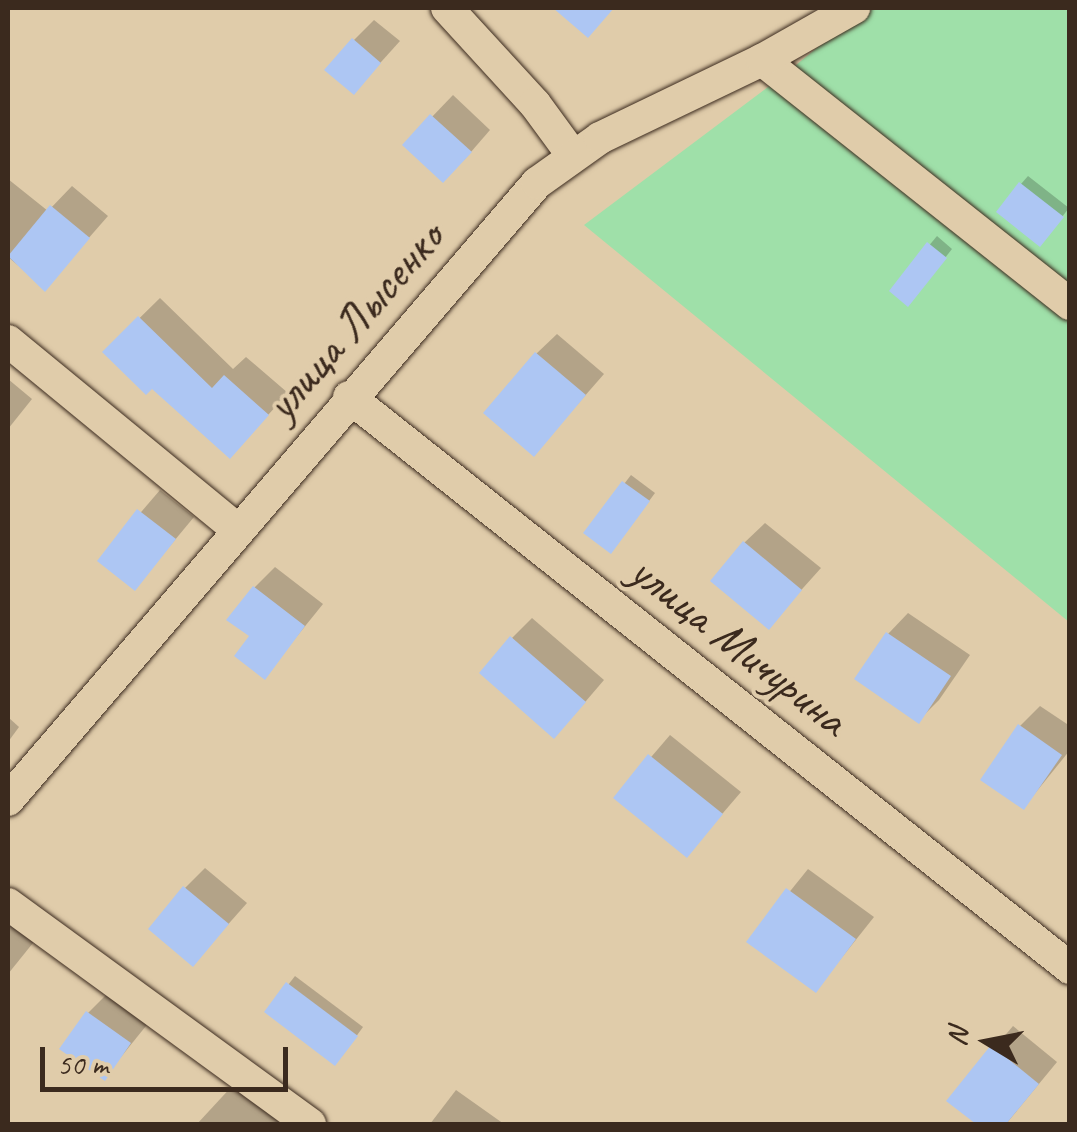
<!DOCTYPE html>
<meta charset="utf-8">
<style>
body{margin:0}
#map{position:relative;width:1077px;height:1132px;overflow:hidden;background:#e0ccaa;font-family:Caveat,sans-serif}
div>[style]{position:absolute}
.green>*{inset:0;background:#9fe0a9}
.shadow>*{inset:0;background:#0003}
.building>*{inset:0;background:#adc6f3}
.roads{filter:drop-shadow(0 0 2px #3b2a1e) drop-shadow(0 0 2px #3b2a1e)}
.street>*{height:32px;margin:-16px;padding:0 16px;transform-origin:16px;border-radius:16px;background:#e0ccaa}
span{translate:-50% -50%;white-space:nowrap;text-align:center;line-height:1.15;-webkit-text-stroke:8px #e0ccaa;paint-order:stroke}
.street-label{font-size:48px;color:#3b2a1e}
.frame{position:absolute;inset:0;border:10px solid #3b2a1e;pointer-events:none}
.north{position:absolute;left:937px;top:992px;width:100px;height:100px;-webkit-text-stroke:8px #e0ccaa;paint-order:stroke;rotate:280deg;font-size:28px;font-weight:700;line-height:40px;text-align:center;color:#3b2a1e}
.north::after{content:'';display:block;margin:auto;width:35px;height:45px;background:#3b2a1e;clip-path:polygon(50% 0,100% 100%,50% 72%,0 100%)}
.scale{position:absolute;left:40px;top:1047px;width:248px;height:45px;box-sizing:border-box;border:5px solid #3b2a1e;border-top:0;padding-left:12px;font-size:30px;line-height:35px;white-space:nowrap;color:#3b2a1e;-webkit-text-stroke:8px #e0ccaa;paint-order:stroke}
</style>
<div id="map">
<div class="green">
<div style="clip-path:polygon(865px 8px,1069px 8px,1069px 622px,584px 225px,784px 75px)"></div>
</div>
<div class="shadow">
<div style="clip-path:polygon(374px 20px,400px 41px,354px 92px,354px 40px)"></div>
<div style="clip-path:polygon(453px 95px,490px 130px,464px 160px,405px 145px)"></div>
<div style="clip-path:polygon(1028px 176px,1069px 208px,1047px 236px,1021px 184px)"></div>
<div style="clip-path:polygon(8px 179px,48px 211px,72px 186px,108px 216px,45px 288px,8px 257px)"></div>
<div style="clip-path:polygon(937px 236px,952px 249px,915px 296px,892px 290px)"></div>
<div style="clip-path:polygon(160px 298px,233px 369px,246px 357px,288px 393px,250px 435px,152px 385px,105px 352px)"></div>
<div style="clip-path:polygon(557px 334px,604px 374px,534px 454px,536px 354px)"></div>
<div style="clip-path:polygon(8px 379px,32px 399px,8px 429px)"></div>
<div style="clip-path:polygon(631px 475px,655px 493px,618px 543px,587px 532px)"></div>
<div style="clip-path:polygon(160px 490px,194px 517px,135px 588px,100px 560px)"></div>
<div style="clip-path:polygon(765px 523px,821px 568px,769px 626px,744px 543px)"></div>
<div style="clip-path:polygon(275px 567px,323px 604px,264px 677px,254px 588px)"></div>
<div style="clip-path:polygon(908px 613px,970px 655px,939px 700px,919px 720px,888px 634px)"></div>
<div style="clip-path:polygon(532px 618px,604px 680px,574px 715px,512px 638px)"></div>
<div style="clip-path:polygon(1040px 706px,1070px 726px,1070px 750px,1024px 807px,1020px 726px)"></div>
<div style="clip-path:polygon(8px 717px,19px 727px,8px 742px)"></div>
<div style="clip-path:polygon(670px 735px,741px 792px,687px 855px,616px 798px)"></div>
<div style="clip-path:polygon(205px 868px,247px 903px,193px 964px,185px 888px)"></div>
<div style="clip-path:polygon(808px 869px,874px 917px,816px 990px,750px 941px)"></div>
<div style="clip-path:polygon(8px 915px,37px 938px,8px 974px)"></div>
<div style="clip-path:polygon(295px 976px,363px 1027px,342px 1056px,267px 1012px)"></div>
<div style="clip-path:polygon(108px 993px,150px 1021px,104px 1078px,88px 1013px)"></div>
<div style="clip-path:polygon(1013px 1026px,1057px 1062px,1006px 1124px,980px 1124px,950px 1100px)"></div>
<div style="clip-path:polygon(234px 1084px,279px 1122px,276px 1124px,197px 1124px)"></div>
<div style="clip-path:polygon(456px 1090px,504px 1124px,430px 1124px)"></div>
</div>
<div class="building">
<div style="clip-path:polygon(553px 8px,614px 8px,588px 38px)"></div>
<div style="clip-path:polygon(352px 38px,381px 63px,354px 95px,324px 70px)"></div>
<div style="clip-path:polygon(430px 114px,472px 152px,443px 183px,402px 145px)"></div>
<div style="clip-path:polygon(1019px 182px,1064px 217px,1040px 247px,996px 212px)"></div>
<div style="clip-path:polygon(50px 205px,90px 238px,45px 292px,8px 256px)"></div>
<div style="clip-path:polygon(927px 242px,947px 258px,908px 307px,889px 291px)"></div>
<div style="clip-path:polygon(138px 316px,212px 388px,224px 375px,269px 415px,230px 459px,152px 389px,146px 395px,102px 352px)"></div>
<div style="clip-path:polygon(535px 352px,586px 395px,534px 457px,483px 413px)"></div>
<div style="clip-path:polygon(622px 481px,650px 501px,611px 554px,583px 533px)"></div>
<div style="clip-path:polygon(137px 509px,176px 539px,135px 591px,97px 561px)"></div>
<div style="clip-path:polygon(743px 541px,802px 590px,769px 630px,710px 581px)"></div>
<div style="clip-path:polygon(253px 586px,305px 626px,265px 680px,234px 656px,249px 636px,226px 620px)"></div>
<div style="clip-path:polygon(886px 632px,951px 676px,919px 724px,854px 679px)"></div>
<div style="clip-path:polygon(510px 636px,586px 702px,554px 739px,479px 673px)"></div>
<div style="clip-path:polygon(1018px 724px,1062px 755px,1024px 810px,980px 780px)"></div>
<div style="clip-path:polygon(648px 754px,723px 814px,687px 858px,613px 798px)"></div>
<div style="clip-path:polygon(183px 886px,229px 924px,193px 967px,148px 929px)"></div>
<div style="clip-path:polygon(786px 888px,856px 939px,816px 993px,746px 942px)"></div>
<div style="clip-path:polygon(286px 982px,358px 1036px,335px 1066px,264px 1012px)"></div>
<div style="clip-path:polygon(86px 1011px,131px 1043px,105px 1081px,59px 1049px)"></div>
<div style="clip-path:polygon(991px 1045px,1039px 1084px,1006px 1124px,976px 1124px,946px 1101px)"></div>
</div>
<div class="roads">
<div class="street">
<div style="left:447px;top:8px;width:130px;rotate:47.5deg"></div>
<div style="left:535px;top:104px;width:64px;rotate:53.8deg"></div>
<div style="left:762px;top:60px;width:393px;rotate:38.4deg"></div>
<div style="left:8px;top:341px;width:298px;rotate:39.4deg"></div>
<div style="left:349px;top:397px;width:920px;rotate:38.38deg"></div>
<div style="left:8px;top:800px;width:813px;rotate:-49.39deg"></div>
<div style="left:537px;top:183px;width:77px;rotate:-35.5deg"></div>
<div style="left:600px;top:138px;width:180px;rotate:-25.7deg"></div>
<div style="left:762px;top:60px;width:106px;rotate:-29.5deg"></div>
<div style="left:8px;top:904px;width:374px;rotate:36.1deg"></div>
</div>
</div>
<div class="street-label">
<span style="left:354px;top:321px;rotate:-49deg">улица Лысенко</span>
<span style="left:739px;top:645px;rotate:38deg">улица Мичурина</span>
</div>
<div class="frame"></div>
<div class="north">N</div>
<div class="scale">50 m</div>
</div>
